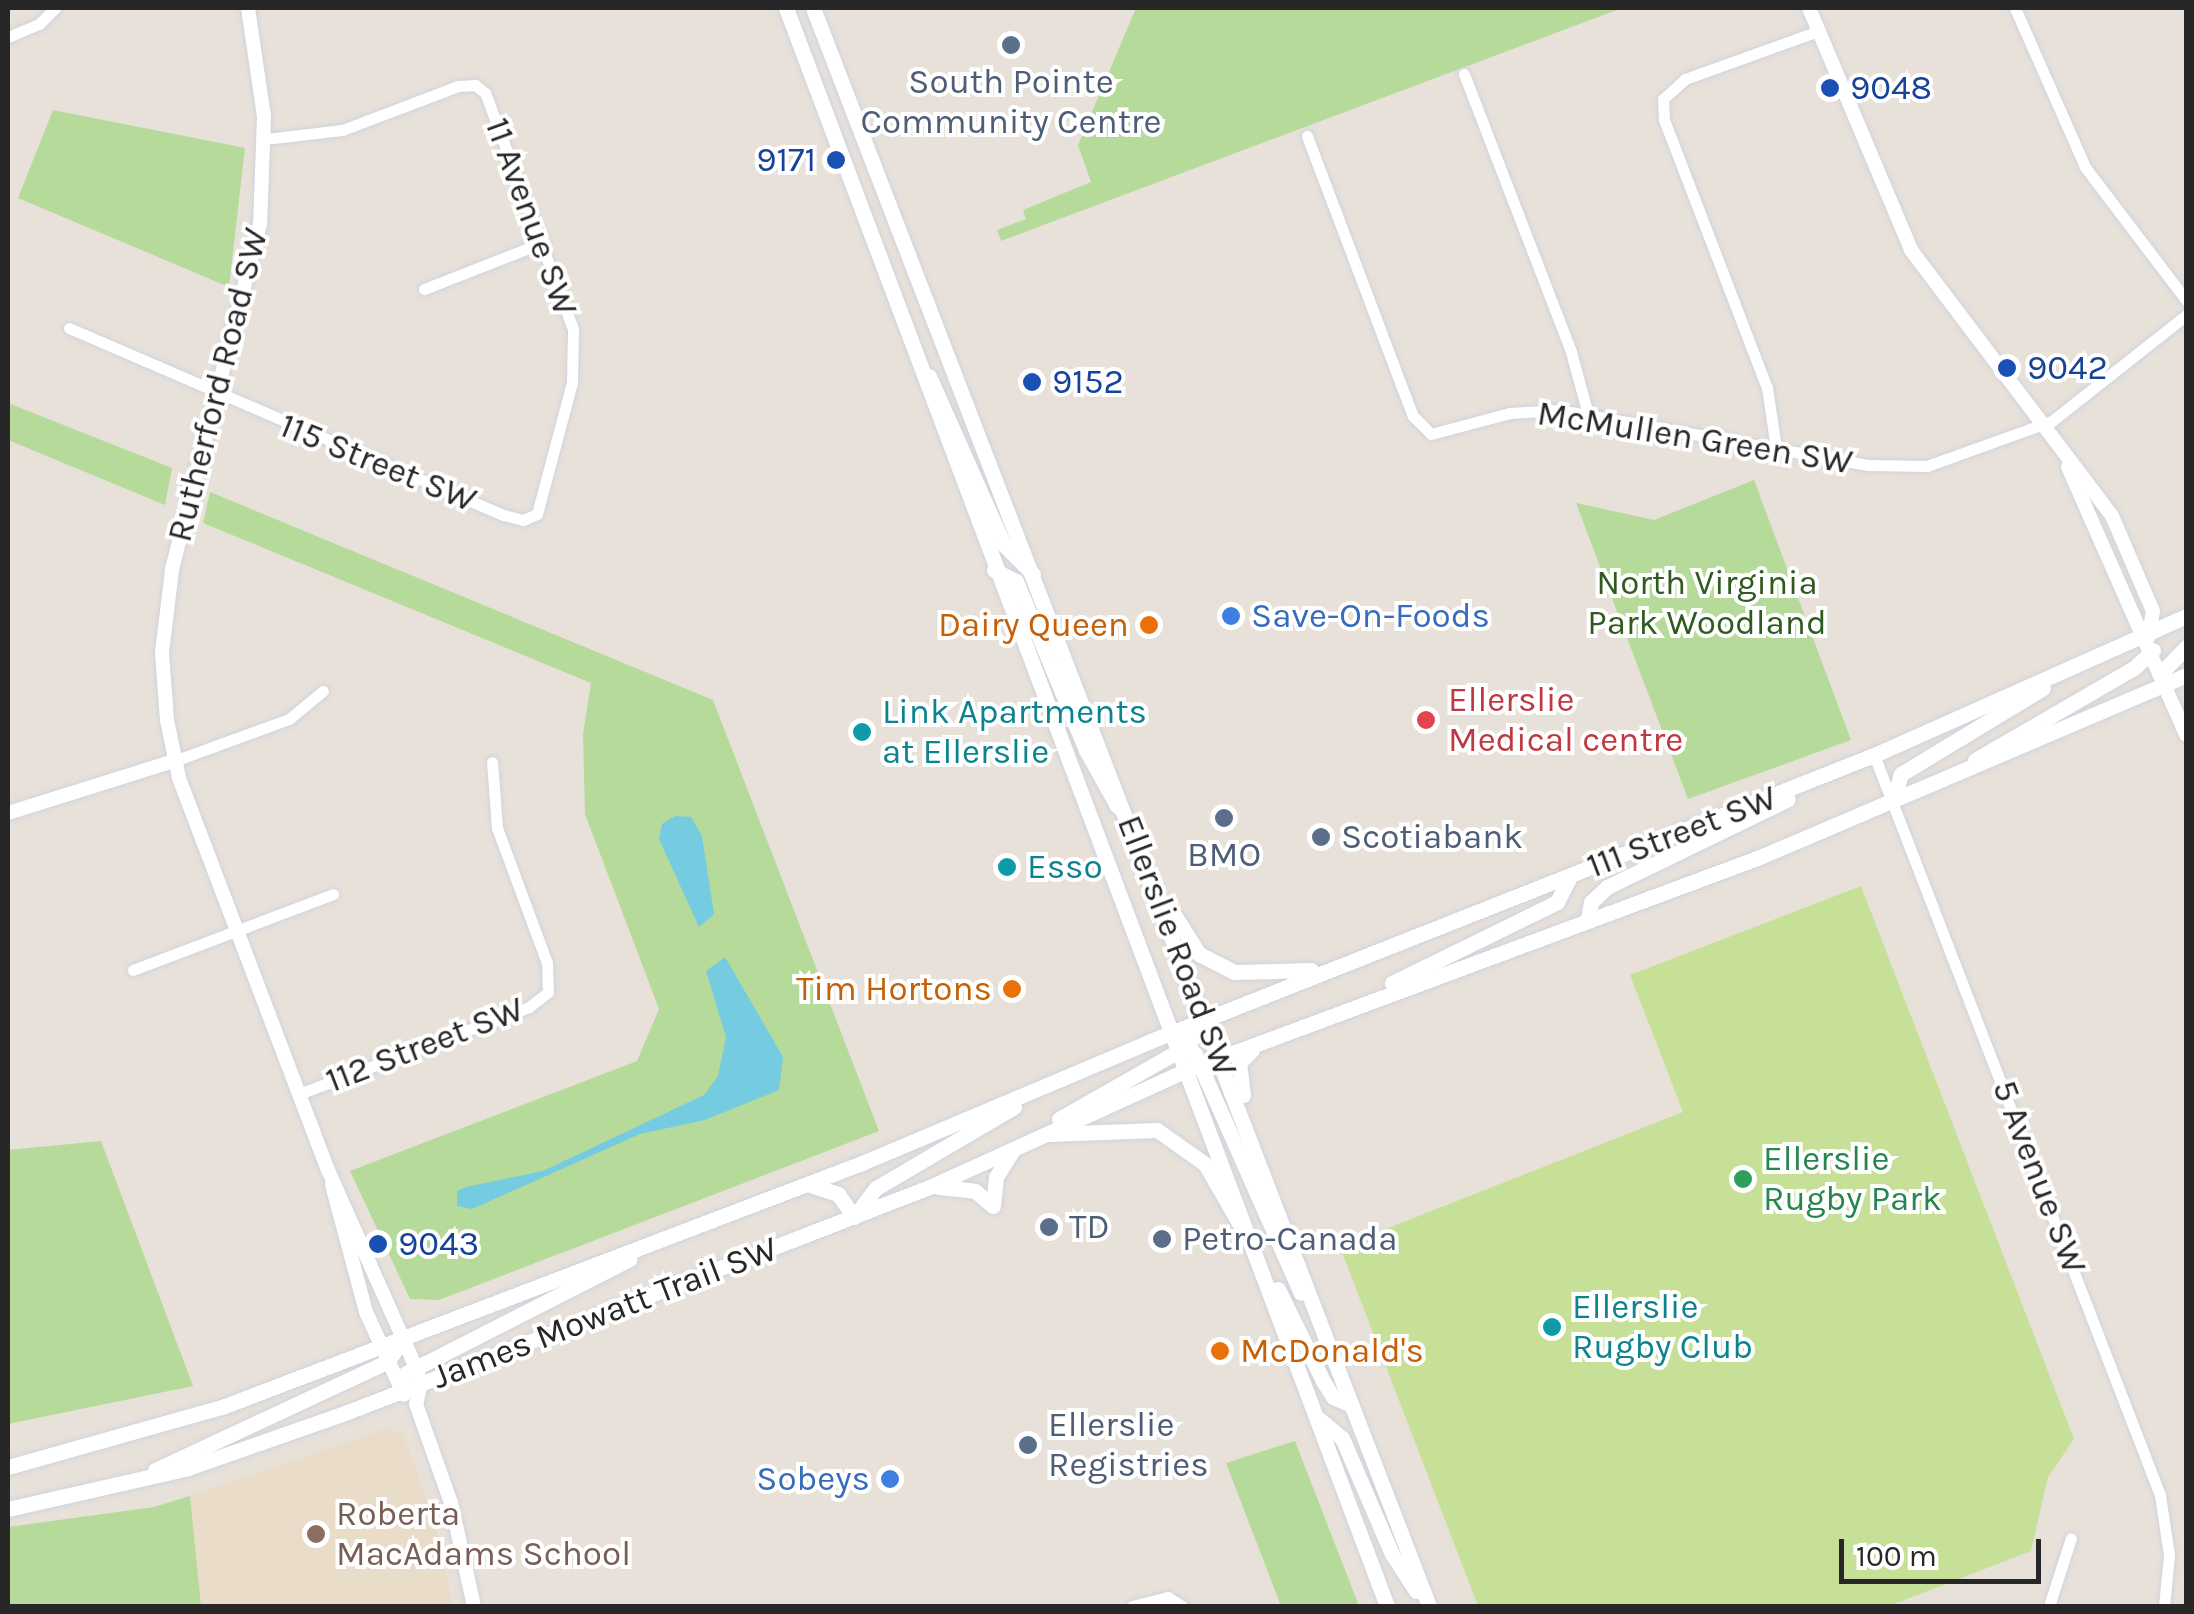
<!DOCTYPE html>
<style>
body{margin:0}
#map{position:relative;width:2194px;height:1614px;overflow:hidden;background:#e8e1d9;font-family:Karla,sans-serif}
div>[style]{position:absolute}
.education>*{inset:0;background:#e9ddca}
.green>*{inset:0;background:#b5da9a}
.pitch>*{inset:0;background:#c6e197}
.water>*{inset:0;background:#75cce1}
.roads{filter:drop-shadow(0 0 2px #cfd3df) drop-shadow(0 0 2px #cfd3df)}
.minor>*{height:11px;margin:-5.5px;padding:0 5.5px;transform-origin:5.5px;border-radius:5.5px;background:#fff}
.tertiary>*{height:14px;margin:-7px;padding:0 7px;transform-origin:7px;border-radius:7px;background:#fff}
.secondary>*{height:15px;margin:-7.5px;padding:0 7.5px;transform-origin:7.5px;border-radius:7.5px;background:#fff}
.dots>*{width:28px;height:28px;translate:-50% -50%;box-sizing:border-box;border:5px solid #fff;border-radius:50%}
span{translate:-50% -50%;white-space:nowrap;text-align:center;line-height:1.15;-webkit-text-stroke:8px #fff;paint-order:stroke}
.service-label{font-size:35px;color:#4e5e75}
.left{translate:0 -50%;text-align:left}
.transit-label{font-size:35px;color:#164399}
.right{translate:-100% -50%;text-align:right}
.street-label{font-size:35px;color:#272727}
.park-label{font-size:35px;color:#305b1f}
.shop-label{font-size:35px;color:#366cbe}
.food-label{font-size:35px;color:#c56008}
.health-label{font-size:35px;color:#be3a42}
.culture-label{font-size:35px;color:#0d838f}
.leisure-label{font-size:35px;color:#27864d}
.education-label{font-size:35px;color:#785e54}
.frame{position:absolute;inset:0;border:10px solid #272727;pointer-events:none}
.scale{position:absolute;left:1839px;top:1539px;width:202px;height:45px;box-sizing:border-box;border:5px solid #272727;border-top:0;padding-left:12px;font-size:30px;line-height:35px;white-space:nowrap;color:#272727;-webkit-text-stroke:8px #fff;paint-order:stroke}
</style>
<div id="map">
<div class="education">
<div style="clip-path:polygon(388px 1428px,403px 1434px,433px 1516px,453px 1606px,201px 1606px,190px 1496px)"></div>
</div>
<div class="green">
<div style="clip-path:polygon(1136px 8px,1622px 8px,1001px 241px,997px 230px,1026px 219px,1023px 210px,1091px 182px,1078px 145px)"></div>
<div style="clip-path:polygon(53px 110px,245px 148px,229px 287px,18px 198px)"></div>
<div style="clip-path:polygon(8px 403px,172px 468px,165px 505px,8px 440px)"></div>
<div style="clip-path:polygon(1754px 480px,1851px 740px,1688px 799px,1576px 503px,1654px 520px)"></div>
<div style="clip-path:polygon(210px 492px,713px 700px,879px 1131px,439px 1300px,410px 1299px,350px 1171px,637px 1061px,659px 1009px,585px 814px,583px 734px,591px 683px,203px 523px)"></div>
<div style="clip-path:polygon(101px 1141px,193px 1386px,8px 1424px,8px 1150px)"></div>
<div style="clip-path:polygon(1295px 1441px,1359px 1606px,1281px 1606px,1226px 1463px)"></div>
<div style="clip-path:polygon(190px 1496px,201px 1606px,8px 1606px,8px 1527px,154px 1507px)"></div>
</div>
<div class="pitch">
<div style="clip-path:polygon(1861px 886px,2074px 1439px,2048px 1477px,2031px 1551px,1889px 1606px,1478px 1606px,1340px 1247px,1683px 1112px,1630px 975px)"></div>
</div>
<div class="water">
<div style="clip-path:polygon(675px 816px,691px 817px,702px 836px,714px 914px,699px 927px,659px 839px,662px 824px)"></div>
<div style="clip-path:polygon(725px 957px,783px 1057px,779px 1090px,705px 1120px,640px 1134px,472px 1209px,457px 1206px,457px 1191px,466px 1187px,543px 1171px,704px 1095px,718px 1076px,726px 1037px,706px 971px)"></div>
</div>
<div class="roads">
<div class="minor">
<div style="left:2015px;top:8px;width:174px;rotate:66.2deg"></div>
<div style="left:2085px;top:167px;width:167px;rotate:52.8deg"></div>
<div style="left:8px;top:37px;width:34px;rotate:-23deg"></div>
<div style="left:39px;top:24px;width:23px;rotate:-45deg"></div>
<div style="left:1464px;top:74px;width:298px;rotate:68.9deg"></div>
<div style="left:1571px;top:352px;width:64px;rotate:74.7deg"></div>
<div style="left:1307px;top:136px;width:299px;rotate:69.3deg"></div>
<div style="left:1413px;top:416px;width:25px;rotate:45deg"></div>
<div style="left:1431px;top:434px;width:82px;rotate:-14.9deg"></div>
<div style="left:1510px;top:413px;width:49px;rotate:-3.5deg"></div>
<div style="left:1559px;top:410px;width:315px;rotate:10.1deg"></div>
<div style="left:1869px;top:465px;width:58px;rotate:1deg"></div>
<div style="left:1927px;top:466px;width:133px;rotate:-19.8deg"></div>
<div style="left:2052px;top:421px;width:171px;rotate:-38.3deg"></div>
<div style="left:424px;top:289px;width:129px;rotate:-21.4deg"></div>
<div style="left:69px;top:328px;width:473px;rotate:23.3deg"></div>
<div style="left:504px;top:515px;width:20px;rotate:15deg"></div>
<div style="left:523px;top:520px;width:15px;rotate:-23deg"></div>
<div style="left:537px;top:514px;width:137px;rotate:-75.1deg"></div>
<div style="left:572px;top:382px;width:53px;rotate:-88.9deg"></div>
<div style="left:573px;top:329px;width:252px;rotate:-110.4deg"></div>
<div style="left:485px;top:93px;width:13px;rotate:-141deg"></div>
<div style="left:475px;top:85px;width:17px;rotate:177deg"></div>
<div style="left:458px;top:86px;width:124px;rotate:159.2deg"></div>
<div style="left:342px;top:130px;width:78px;rotate:173.3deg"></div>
<div style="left:1776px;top:448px;width:61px;rotate:-98.5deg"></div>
<div style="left:1767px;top:388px;width:288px;rotate:-111deg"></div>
<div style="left:1664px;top:119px;width:20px;rotate:-93deg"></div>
<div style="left:1663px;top:99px;width:30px;rotate:-42deg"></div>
<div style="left:1685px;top:79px;width:141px;rotate:-19.8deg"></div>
<div style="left:1874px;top:755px;width:793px;rotate:68.87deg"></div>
<div style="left:2160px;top:1495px;width:61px;rotate:81.5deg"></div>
<div style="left:2169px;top:1555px;width:51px;rotate:95.6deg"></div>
<div style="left:174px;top:761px;width:122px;rotate:-20.1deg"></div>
<div style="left:289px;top:719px;width:44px;rotate:-39.5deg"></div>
<div style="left:133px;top:970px;width:214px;rotate:-20.8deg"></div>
<div style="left:299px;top:1094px;width:246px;rotate:-20.7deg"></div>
<div style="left:529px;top:1007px;width:24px;rotate:-38deg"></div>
<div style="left:548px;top:992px;width:29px;rotate:-92deg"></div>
<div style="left:547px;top:963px;width:144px;rotate:-110.3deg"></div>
<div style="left:497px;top:828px;width:66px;rotate:-94.3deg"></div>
<div style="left:1132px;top:1606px;width:37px;rotate:-14deg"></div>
<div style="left:1168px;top:1597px;width:17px;rotate:33deg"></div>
<div style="left:2049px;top:1606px;width:71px;rotate:-72.1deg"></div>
</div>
<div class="tertiary">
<div style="left:248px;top:8px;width:110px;rotate:81.6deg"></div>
<div style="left:264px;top:117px;width:107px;rotate:92.1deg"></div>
<div style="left:260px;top:224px;width:357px;rotate:104.3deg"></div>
<div style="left:172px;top:570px;width:84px;rotate:96.9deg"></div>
<div style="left:162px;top:653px;width:67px;rotate:85.7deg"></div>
<div style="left:167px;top:720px;width:59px;rotate:78.3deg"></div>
<div style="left:179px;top:778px;width:419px;rotate:69.2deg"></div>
<div style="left:328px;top:1170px;width:217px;rotate:66deg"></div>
<div style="left:416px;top:1368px;width:16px;rotate:72deg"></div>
<div style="left:421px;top:1383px;width:22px;rotate:103deg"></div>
<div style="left:1809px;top:8px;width:263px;rotate:67.1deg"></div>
<div style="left:1911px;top:250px;width:333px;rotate:52.9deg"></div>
<div style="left:2112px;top:516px;width:103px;rotate:66.7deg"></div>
<div style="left:2153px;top:611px;width:27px;rotate:100deg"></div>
<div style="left:2068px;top:467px;width:293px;rotate:66.2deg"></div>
<div style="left:8px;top:813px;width:174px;rotate:-17.4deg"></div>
<div style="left:332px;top:1185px;width:131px;rotate:75deg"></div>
<div style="left:366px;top:1312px;width:91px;rotate:65.4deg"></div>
<div style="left:416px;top:1404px;width:105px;rotate:70.5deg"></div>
<div style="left:451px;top:1503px;width:106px;rotate:77.4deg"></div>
</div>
<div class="secondary">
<div style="left:786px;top:8px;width:1707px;rotate:69.39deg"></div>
<div style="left:813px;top:8px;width:1713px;rotate:68.92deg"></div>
<div style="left:929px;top:376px;width:185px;rotate:66.1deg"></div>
<div style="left:1004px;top:545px;width:41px;rotate:45deg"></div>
<div style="left:994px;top:570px;width:25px;rotate:27deg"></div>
<div style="left:1016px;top:581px;width:183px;rotate:67.5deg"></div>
<div style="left:1086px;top:750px;width:64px;rotate:61deg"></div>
<div style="left:2162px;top:672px;width:35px;rotate:-46deg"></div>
<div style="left:1975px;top:760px;width:184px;rotate:-30.1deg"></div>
<div style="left:2134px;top:668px;width:26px;rotate:-43deg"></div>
<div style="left:1893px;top:803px;width:30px;rotate:-75deg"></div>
<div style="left:1901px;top:774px;width:166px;rotate:-31.2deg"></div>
<div style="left:1175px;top:916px;width:45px;rotate:57.7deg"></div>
<div style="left:1199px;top:954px;width:39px;rotate:27deg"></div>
<div style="left:1234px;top:972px;width:77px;rotate:-1.5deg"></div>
<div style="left:1588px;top:918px;width:16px;rotate:-79deg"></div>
<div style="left:1591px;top:902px;width:22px;rotate:-43deg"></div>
<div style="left:1607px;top:887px;width:201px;rotate:-25.9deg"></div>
<div style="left:1392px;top:983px;width:184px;rotate:-26.1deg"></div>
<div style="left:1557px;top:902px;width:29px;rotate:-63deg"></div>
<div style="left:1176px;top:1036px;width:26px;rotate:43deg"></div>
<div style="left:1195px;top:1054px;width:261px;rotate:66.1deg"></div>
<div style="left:1243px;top:1095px;width:32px;rotate:-97deg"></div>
<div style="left:1239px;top:1063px;width:18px;rotate:-45deg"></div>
<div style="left:1059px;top:1119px;width:147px;rotate:-29.7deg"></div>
<div style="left:1187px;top:1046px;width:32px;rotate:-55deg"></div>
<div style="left:1048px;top:1134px;width:109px;rotate:-2.1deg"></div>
<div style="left:1157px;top:1130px;width:59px;rotate:35.3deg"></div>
<div style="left:1205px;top:1164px;width:68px;rotate:60deg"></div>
<div style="left:807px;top:1184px;width:33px;rotate:18deg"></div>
<div style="left:838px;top:1194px;width:28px;rotate:55deg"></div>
<div style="left:939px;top:1187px;width:36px;rotate:6deg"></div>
<div style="left:975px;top:1191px;width:23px;rotate:40deg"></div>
<div style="left:993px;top:1206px;width:29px;rotate:-84deg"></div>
<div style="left:996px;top:1177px;width:31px;rotate:-58deg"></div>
<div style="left:854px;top:1217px;width:36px;rotate:-53deg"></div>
<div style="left:876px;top:1188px;width:160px;rotate:-30.4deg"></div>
<div style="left:1278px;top:1289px;width:102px;rotate:63.9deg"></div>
<div style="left:1323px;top:1381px;width:19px;rotate:58deg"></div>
<div style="left:1333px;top:1397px;width:20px;rotate:24deg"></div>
<div style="left:399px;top:1391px;width:19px;rotate:-69deg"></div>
<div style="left:406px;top:1373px;width:251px;rotate:-27deg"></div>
<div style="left:1319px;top:1419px;width:30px;rotate:40deg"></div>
<div style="left:1342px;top:1438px;width:126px;rotate:66.7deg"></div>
<div style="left:1392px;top:1554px;width:44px;rotate:57deg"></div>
<div style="left:8px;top:1467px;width:222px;rotate:-15.7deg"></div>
<div style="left:222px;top:1407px;width:685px;rotate:-20.87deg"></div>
<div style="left:862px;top:1163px;width:311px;rotate:-22.9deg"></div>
<div style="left:1148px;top:1042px;width:781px;rotate:-21.57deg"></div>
<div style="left:1874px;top:755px;width:342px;rotate:-24deg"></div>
<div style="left:155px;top:1470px;width:256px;rotate:-25deg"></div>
<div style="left:387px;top:1362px;width:29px;rotate:-55deg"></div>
<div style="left:8px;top:1509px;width:185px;rotate:-12.8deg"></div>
<div style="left:188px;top:1468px;width:166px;rotate:-19.3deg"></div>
<div style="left:345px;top:1413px;width:629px;rotate:-21.14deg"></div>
<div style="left:932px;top:1186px;width:280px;rotate:-24.5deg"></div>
<div style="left:1187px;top:1070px;width:611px;rotate:-20.39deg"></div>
<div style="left:1760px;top:857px;width:463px;rotate:-23.1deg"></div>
</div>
</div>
<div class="dots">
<div style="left:1011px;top:45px;background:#5c6f8a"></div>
<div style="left:1830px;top:88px;background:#1a4fb4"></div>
<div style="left:836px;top:160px;background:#1a4fb4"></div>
<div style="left:2007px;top:368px;background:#1a4fb4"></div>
<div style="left:1032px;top:382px;background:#1a4fb4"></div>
<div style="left:1231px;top:616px;background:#3f7fe0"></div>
<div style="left:1149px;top:625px;background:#e8710a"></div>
<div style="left:1426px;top:720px;background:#e0444e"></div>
<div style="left:862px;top:732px;background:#0f9aa8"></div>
<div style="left:1224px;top:818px;background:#5c6f8a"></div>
<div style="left:1321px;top:837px;background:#5c6f8a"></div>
<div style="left:1007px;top:867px;background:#0f9aa8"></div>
<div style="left:1012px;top:989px;background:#e8710a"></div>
<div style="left:1743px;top:1179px;background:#2e9e5b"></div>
<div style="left:1049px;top:1227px;background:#5c6f8a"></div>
<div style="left:1162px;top:1239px;background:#5c6f8a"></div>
<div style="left:378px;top:1244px;background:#1a4fb4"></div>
<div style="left:1552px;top:1327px;background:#0f9aa8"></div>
<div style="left:1220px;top:1351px;background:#e8710a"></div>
<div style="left:1028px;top:1445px;background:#5c6f8a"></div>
<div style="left:890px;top:1479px;background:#3f7fe0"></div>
<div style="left:316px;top:1534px;background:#8d6e63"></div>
</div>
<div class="service-label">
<span style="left:1011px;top:102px">South Pointe<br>Community Centre</span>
<span class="left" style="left:1341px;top:837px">Scotiabank</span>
<span style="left:1224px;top:855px">BMO</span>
<span class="left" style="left:1069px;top:1227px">TD</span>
<span class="left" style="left:1182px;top:1239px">Petro-Canada</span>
<span class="left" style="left:1048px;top:1445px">Ellerslie<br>Registries</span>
</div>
<div class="transit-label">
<span class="left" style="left:1850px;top:88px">9048</span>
<span class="right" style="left:816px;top:160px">9171</span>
<span class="left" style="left:2027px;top:368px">9042</span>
<span class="left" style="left:1052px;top:382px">9152</span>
<span class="left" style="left:398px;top:1244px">9043</span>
</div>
<div class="street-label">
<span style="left:531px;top:217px;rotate:70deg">11 Avenue SW</span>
<span style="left:218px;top:385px;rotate:-76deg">Rutherford Road SW</span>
<span style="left:1695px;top:438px;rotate:9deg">McMullen Green SW</span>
<span style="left:378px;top:463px;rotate:22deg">115 Street SW</span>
<span style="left:1682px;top:832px;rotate:-21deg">111 Street SW</span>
<span style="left:1177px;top:946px;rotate:69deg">Ellerslie Road SW</span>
<span style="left:425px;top:1045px;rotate:-21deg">112 Street SW</span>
<span style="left:2039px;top:1177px;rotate:69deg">5 Avenue SW</span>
<span style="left:605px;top:1313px;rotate:-21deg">James Mowatt Trail SW</span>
</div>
<div class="park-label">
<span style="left:1707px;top:603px">North Virginia<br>Park Woodland</span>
</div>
<div class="shop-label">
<span class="left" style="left:1251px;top:616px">Save-On-Foods</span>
<span class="right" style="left:870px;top:1479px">Sobeys</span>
</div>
<div class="food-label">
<span class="right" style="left:1129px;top:625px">Dairy Queen</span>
<span class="right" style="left:992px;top:989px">Tim Hortons</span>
<span class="left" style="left:1240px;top:1351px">McDonald's</span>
</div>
<div class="health-label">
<span class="left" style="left:1448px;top:720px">Ellerslie<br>Medical centre</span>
</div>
<div class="culture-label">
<span class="left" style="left:882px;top:732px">Link Apartments<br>at Ellerslie</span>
<span class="left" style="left:1027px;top:867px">Esso</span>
<span class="left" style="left:1572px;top:1327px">Ellerslie<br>Rugby Club</span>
</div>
<div class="leisure-label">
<span class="left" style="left:1763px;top:1179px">Ellerslie<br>Rugby Park</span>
</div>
<div class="education-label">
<span class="left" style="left:336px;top:1534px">Roberta<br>MacAdams School</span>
</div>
<div class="frame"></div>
<div class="scale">100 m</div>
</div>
